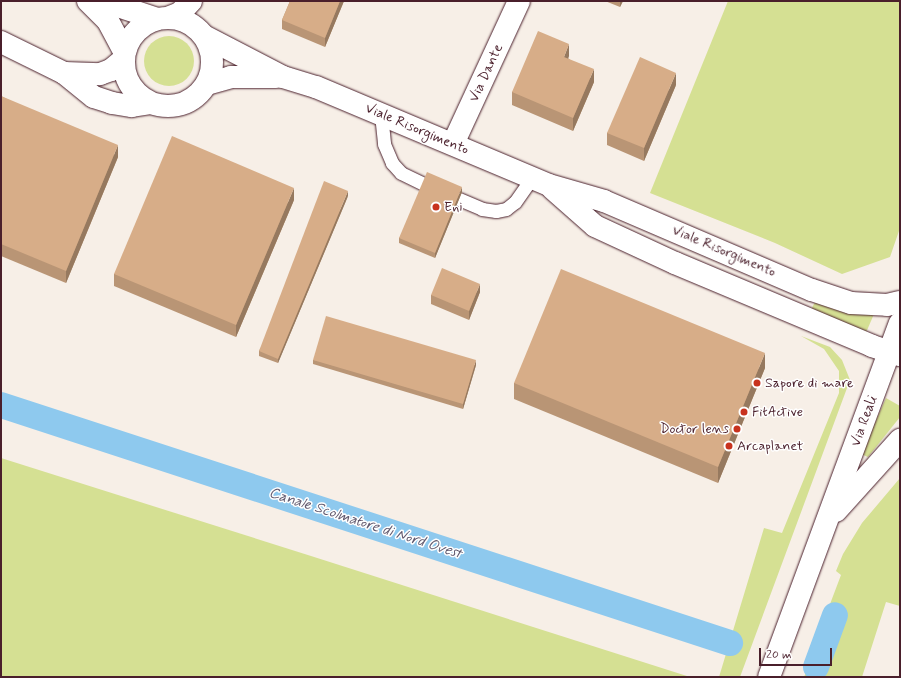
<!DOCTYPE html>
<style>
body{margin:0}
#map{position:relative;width:901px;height:678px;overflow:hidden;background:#f7efe7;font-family:Mynerve,sans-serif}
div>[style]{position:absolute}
.green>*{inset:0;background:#d5e093}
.round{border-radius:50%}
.stream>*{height:7px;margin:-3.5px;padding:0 3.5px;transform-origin:3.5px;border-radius:3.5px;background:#8ec9ee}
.canal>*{height:26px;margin:-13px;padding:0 13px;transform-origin:13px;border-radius:13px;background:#8ec9ee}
.roads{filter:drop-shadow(0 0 1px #4a1f2b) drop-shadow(0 0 1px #4a1f2b)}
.service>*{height:13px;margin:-6.5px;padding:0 6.5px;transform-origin:6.5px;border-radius:6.5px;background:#fff}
.minor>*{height:22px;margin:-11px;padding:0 11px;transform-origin:11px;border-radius:11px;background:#fff}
.minor>.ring{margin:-11px;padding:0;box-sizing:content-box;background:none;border:22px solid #fff;border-radius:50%}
.secondary>*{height:22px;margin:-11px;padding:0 11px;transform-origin:11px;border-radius:11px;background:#fff}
.wall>*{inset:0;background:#b99575}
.shaded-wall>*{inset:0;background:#96795f}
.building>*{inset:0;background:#d7ad88}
.dots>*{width:11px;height:11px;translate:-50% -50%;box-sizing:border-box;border:2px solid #fff;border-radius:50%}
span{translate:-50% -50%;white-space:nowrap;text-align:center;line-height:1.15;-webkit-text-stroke:3px #fff;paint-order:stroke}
.street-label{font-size:14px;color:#4a1f2b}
.poi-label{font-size:14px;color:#4a1f2b}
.left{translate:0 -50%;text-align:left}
.right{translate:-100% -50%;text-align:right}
.water-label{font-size:15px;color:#625a6f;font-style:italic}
.frame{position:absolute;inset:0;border:2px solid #4a1f2b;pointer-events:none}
.scale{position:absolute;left:759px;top:648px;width:73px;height:18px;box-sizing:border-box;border:2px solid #4a1f2b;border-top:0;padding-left:5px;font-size:12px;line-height:14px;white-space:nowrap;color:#4a1f2b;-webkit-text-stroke:3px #fff;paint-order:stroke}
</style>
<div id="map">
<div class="green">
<div style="clip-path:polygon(728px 1px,900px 1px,900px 228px,890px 257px,842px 274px,775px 243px,650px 193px)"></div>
<div class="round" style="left:144px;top:36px;width:50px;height:50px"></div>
<div style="clip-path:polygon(815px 302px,874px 314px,865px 335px,811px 310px)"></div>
<div style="clip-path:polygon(801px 336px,830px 347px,842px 360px,850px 380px,740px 677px,719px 677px,764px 528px,782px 533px,839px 393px,839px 371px,824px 349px)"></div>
<div style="clip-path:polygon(886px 398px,900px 406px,900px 417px,868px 457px,861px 454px)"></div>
<div style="clip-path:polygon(1px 458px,311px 556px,690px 677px,1px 677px)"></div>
<div style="clip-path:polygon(900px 478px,900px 606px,886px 602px,862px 677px,804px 677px,809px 665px,822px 669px,842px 617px,827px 612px,841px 575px,836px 571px,843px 554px,862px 523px)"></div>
</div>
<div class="stream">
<div style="left:830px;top:628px;width:7px;rotate:16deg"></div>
</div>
<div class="canal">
<div style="left:1px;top:405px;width:767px;rotate:18.08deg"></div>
<div style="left:816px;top:667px;width:55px;rotate:-69.9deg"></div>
</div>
<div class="roads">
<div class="service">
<div style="left:381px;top:114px;width:30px;rotate:84deg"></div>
<div style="left:384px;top:144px;width:21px;rotate:67deg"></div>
<div style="left:392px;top:163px;width:13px;rotate:48deg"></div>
<div style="left:401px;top:173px;width:25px;rotate:26deg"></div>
<div style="left:459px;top:199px;width:25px;rotate:23deg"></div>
<div style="left:482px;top:209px;width:14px;rotate:8deg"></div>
<div style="left:496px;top:211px;width:10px;rotate:-11deg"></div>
<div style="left:506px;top:209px;width:11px;rotate:-38deg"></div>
<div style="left:515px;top:202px;width:29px;rotate:-55deg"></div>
</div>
<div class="minor">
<div style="left:88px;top:1px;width:28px;rotate:45deg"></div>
<div style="left:108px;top:21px;width:34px;rotate:62deg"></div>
<div style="left:103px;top:1px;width:57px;rotate:18.4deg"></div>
<div style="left:170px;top:17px;width:11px;rotate:-22deg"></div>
<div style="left:180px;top:13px;width:16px;rotate:-47deg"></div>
<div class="ring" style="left:124px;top:18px;width:66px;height:66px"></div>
<div style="left:204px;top:36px;width:89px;rotate:27.4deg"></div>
<div style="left:283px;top:77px;width:34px;rotate:17deg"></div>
<div style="left:316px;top:87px;width:253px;rotate:22.8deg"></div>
<div style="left:549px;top:185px;width:57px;rotate:16.2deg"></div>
<div style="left:604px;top:201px;width:226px;rotate:23.2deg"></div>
<div style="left:812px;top:290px;width:41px;rotate:18.4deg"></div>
<div style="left:851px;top:303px;width:36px;rotate:3deg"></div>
<div style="left:887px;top:305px;width:13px;rotate:-13deg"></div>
<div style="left:1px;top:42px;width:70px;rotate:26.2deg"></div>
<div style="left:64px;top:73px;width:38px;rotate:39deg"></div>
<div style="left:94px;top:97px;width:19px;rotate:18deg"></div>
<div style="left:112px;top:103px;width:20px;rotate:9deg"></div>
<div style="left:132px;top:106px;width:18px;rotate:-9deg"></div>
<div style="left:64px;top:73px;width:36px;rotate:2deg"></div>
<div style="left:100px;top:74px;width:12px;rotate:-20deg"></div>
<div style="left:111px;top:70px;width:16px;rotate:-40deg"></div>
<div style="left:207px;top:84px;width:25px;rotate:-16deg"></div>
<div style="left:231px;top:77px;width:45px"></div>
<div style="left:453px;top:144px;width:157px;rotate:-65.2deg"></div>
<div style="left:553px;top:189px;width:56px;rotate:41.4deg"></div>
<div style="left:595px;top:226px;width:88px;rotate:24.8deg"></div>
<div style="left:675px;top:263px;width:214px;rotate:22.8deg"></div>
<div style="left:872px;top:346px;width:29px;rotate:18deg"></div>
</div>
<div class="secondary">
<div style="left:836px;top:511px;width:96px;rotate:-48deg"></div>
<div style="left:769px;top:677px;width:377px;rotate:-69.7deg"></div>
</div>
</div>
<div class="wall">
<div style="clip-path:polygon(290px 1px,344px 1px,325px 47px,282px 29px,282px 20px)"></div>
<div style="clip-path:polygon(605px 1px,623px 1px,620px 7px)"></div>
<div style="clip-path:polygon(569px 56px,568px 58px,594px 82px,573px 131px,512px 105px,512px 92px)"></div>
<div style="clip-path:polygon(676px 85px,644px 161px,607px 145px,607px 133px)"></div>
<div style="clip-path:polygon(1px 96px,118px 157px,66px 283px,1px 256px)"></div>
<div style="clip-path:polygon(462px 192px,435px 258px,399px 243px,399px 238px)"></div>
<div style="clip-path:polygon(348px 196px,278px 363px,259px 356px,259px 351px)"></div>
<div style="clip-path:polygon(294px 200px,236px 337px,114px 286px,114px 274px)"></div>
<div style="clip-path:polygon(480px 292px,469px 320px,431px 304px,431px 295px)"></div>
<div style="clip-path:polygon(313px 360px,476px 365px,463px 409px,313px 364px)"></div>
<div style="clip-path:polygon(765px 368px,718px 483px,514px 399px,514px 383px)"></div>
</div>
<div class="shaded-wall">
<div style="clip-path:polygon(340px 1px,344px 1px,325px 47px,325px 38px)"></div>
<div style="clip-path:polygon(620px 1px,623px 1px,620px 7px)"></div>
<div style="clip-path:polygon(569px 44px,569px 56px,564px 69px,564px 57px)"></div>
<div style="clip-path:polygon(594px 69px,594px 82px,573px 131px,573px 118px)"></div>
<div style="clip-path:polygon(676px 73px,676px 85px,644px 161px,644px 148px)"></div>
<div style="clip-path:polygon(118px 145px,118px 157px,66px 283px,66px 271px)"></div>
<div style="clip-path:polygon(462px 187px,462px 192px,435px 258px,435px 253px)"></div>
<div style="clip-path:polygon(294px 188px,294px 200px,236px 337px,236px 325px)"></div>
<div style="clip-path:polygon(348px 191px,348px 196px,278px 363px,278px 359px)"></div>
<div style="clip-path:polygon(480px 284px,480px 292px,469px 320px,469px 311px)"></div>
<div style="clip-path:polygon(765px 353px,765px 368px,718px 483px,718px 467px)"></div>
<div style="clip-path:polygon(476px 360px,476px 365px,463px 409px,463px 404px)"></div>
</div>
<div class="building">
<div style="clip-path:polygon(290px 1px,340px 1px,325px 38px,282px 20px)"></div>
<div style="clip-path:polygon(538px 31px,569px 44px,564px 57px,594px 69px,573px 118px,512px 92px)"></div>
<div style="clip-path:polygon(640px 57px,676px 73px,644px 148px,607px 133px)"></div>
<div style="clip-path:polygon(1px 96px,118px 145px,66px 271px,1px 244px)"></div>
<div style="clip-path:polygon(172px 136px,294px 188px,236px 325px,114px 274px)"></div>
<div style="clip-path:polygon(427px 172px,462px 187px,435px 253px,399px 238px)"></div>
<div style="clip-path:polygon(324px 181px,348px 191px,278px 359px,259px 351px)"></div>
<div style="clip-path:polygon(442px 268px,480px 284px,469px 311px,431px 295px)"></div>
<div style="clip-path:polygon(561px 269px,765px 353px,718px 467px,514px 383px)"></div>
<div style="clip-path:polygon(326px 316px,476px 360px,463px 404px,313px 360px)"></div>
</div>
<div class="dots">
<div style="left:436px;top:207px;background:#c8321e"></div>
<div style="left:757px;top:383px;background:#c8321e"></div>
<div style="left:744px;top:412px;background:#c8321e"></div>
<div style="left:737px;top:429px;background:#c8321e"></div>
<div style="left:729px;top:446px;background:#c8321e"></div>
</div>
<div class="street-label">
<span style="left:486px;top:73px;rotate:-65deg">Via Dante</span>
<span style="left:417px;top:129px;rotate:23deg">Viale Risorgimento</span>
<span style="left:724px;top:251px;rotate:23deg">Viale Risorgimento</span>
<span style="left:864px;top:421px;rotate:-70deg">Via Reali</span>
</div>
<div class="poi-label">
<span class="left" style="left:444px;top:207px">Eni</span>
<span class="left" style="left:765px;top:383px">Sapore di mare</span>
<span class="left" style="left:752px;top:412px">FitActive</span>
<span class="right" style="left:729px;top:429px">Doctor lens</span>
<span class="left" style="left:737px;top:446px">Arcaplanet</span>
</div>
<div class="water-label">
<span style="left:365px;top:524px;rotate:18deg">Canale Scolmatore di Nord Ovest</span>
</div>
<div class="frame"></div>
<div class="scale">20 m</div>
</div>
